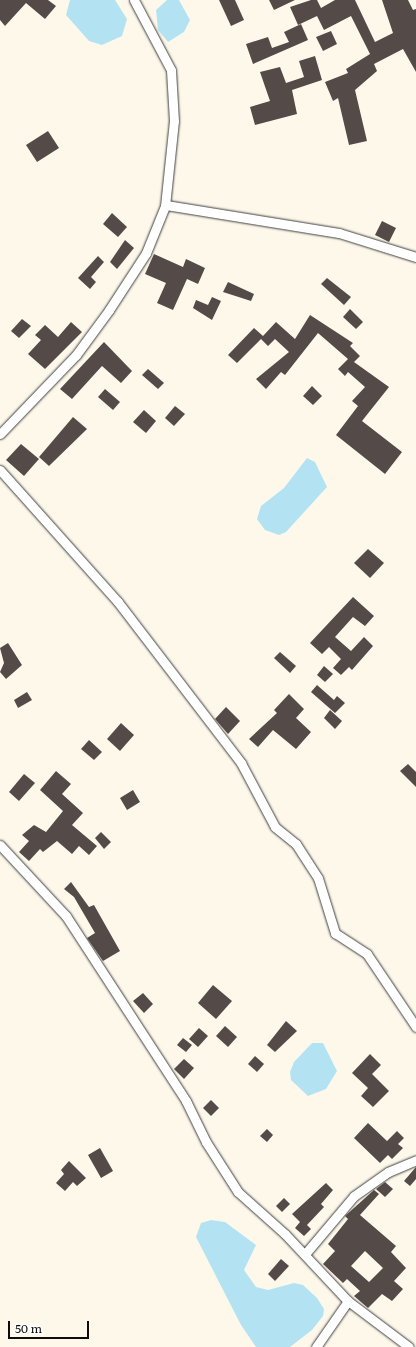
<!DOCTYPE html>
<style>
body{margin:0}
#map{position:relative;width:416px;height:1347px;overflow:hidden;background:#fef8eb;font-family:Literata,serif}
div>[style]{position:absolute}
.water>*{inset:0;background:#b3e3f2}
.building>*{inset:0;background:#544b49}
.roads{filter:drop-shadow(0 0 1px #3f3f3f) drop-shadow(0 0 1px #3f3f3f)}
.street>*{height:9px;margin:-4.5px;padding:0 4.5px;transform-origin:4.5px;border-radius:4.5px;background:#fff}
span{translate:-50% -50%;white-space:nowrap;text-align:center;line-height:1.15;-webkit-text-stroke:4px #fff;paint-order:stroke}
.scale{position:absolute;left:8px;top:1321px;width:81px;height:18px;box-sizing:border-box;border:2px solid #0c0c0c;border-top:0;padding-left:5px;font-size:12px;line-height:14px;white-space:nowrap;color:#0c0c0c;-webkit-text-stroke:3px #fff;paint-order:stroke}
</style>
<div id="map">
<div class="water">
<div style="clip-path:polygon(70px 0,115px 0,127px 19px,122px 36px,102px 45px,89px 41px,66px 15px)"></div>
<div style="clip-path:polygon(167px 0,179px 0,190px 20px,184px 32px,168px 42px,158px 30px,156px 10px)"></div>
<div style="clip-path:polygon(307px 458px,315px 462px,327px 487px,286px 532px,279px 535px,265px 530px,257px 519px,261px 506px,284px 488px)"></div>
<div style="clip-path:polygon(312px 1043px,323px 1043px,337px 1071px,326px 1089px,308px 1096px,291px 1080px,290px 1072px,294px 1062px)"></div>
<div style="clip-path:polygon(211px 1220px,225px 1222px,256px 1245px,244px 1270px,256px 1287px,268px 1290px,294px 1283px,303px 1285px,317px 1298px,324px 1309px,323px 1316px,312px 1330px,290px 1347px,256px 1347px,241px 1325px,196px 1237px,201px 1223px)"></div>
</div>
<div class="building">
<div style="clip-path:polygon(0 0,48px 0,56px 6px,45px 19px,26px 3px,5px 26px,0 20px)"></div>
<div style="clip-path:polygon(219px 0,235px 0,244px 20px,231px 26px)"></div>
<div style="clip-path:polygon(269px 0,295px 0,274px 10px)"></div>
<div style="clip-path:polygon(311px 0,317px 0,321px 8px,335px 0,355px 0,375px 42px,393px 33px,382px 0,408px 0,413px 10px,416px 9px,416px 72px,403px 49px,374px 64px,377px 71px,355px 90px,367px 141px,349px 145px,338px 98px,333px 101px,325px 82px,348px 73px,346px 69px,370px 54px,351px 16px,324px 30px,317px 16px,298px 25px,290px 7px)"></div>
<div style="clip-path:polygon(301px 24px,308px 40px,253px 64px,246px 44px,268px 37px,272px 48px,289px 42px,284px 32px)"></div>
<div style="clip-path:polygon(331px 31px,337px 44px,323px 51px,316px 37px)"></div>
<div style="clip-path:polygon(315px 56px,322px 80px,292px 90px,297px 114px,255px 125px,250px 107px,270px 101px,260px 72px,280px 67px,286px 83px,304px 77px,299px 61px)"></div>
<div style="clip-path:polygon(48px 131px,59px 148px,37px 162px,26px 145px)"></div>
<div style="clip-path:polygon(112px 213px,127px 227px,118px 237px,103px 224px)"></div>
<div style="clip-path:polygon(382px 221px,396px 228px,389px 242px,375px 235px)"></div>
<div style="clip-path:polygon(125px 240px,134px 248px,117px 269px,110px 262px)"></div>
<div style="clip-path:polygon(154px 254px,183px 267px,186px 259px,205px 268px,198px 284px,187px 279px,173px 310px,157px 303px,166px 283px,145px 274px)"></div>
<div style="clip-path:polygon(98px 256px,104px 262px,91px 277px,96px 282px,90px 289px,78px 278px)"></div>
<div style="clip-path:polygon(327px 278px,351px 297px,344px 305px,321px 284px)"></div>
<div style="clip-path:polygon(228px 282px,254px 294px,251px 301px,223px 292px)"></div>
<div style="clip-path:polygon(212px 297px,221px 301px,212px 320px,193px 308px,196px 300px,208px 305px)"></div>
<div style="clip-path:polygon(350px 309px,363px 322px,356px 329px,343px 317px)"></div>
<div style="clip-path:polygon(310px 315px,353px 343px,350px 346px,360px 356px,354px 362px,389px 387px,362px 421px,402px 452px,385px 474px,336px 435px,358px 406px,352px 401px,365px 387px,348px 372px,345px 376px,338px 369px,348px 359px,318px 333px,285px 375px,281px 372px,266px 389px,256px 379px,289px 352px,275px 339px,268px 346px,261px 339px,237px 363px,228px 355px,254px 328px,263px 336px,276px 322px,295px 339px)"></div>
<div style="clip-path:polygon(22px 319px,31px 326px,19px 338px,11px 331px)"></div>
<div style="clip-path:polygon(71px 322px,82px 332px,45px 369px,28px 354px,41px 340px,35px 335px,45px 325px,58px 337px)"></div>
<div style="clip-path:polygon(104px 342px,132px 371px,121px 383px,102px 366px,72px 399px,60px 389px)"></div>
<div style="clip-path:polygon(148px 369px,164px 383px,158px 389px,142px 375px)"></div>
<div style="clip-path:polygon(312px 386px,322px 396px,313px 405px,303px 396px)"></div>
<div style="clip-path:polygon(105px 389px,120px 402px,113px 410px,98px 397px)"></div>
<div style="clip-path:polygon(175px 406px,185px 414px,174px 426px,165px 418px)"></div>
<div style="clip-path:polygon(144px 410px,156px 421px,146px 433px,133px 422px)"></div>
<div style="clip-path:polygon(73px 417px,87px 429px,49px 466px,39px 457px)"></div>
<div style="clip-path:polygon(21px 444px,39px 459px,24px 476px,6px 460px)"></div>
<div style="clip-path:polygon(368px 549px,384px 563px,370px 578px,354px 563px)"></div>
<div style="clip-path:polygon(353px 597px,374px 616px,365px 626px,353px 617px,335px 637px,351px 651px,364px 637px,373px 646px,352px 670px,349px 667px,341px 675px,333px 668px,341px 659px,329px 647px,322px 654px,310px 643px)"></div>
<div style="clip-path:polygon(8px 643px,22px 665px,6px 679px,0 672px,4px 663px,0 648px)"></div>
<div style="clip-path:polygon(280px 652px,296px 666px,290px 673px,274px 658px)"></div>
<div style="clip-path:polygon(324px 666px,333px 674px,325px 682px,317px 675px)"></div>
<div style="clip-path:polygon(317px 685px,334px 700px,337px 696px,345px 703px,335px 713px,311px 692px)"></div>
<div style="clip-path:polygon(27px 692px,32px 700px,18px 708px,14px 700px)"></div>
<div style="clip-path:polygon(289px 694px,304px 709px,296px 718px,311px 732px,296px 749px,273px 730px,258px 747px,249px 739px,277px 713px,274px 710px)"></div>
<div style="clip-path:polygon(226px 707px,240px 721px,228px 734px,215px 719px)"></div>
<div style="clip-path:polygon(330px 710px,342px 721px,335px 729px,324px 718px)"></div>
<div style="clip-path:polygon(121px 723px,134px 735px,120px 751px,107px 739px)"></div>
<div style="clip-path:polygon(89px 740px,102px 752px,94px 760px,81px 749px)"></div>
<div style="clip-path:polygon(408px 764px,416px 772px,416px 787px,400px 771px)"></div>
<div style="clip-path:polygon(56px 771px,71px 784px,62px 794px,83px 813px,72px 825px,97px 846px,89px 855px,79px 846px,72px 854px,57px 841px,43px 852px,40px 849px,29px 861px,19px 852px,29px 841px,22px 835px,34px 825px,46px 832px,63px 811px,40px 790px)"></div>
<div style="clip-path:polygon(24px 774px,35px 783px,19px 801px,9px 792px)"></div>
<div style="clip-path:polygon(133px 790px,140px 802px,127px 810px,120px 798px)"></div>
<div style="clip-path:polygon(101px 832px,111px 842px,104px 849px,95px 838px)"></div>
<div style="clip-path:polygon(71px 882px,89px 907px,94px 905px,120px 951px,103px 961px,87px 938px,95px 933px,74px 897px,64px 889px)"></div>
<div style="clip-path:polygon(213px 985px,232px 1001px,216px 1019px,198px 1003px)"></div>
<div style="clip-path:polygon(143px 993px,153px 1004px,144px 1013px,133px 1001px)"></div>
<div style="clip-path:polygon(286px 1021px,297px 1031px,275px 1052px,267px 1045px)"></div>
<div style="clip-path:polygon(225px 1026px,237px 1037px,228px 1047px,216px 1036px)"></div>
<div style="clip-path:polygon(199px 1028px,208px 1036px,198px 1047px,189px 1039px)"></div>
<div style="clip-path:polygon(183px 1038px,192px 1045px,186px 1052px,177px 1045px)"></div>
<div style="clip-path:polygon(370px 1054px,381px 1065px,372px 1074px,389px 1091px,373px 1107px,361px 1096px,368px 1088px,352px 1073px)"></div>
<div style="clip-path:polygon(255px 1056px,264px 1064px,257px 1072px,248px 1064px)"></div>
<div style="clip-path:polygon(184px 1059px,194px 1068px,184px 1079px,174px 1069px)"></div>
<div style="clip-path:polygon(211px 1100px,219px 1108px,211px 1116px,203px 1108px)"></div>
<div style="clip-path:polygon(368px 1123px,387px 1141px,397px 1131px,404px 1138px,398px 1144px,403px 1148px,392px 1159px,388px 1155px,380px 1163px,354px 1138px)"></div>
<div style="clip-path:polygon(267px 1129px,273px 1135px,267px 1142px,260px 1136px)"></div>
<div style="clip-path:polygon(100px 1148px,113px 1171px,101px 1178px,88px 1155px)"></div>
<div style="clip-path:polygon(69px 1161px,86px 1178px,77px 1186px,73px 1182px,65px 1191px,56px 1183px,64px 1174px,61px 1170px)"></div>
<div style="clip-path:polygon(416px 1167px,416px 1179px,410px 1186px,404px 1181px)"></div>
<div style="clip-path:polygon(385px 1182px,393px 1189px,385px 1197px,376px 1189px)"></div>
<div style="clip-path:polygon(326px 1183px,333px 1190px,321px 1204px,324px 1207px,307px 1225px,311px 1229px,304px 1236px,295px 1228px,300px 1222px,292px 1214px)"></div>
<div style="clip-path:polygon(evenodd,374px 1190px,379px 1194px,360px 1215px,396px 1246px,391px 1252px,406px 1268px,394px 1281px,403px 1289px,392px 1301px,382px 1294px,368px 1308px,354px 1296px,360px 1291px,347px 1279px,343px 1283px,323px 1264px,335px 1251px,328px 1244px,348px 1219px,345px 1216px,374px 1190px,365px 1251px,383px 1268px,369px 1282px,351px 1266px,365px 1251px)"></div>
<div style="clip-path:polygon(284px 1198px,290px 1204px,282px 1212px,276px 1206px)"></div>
<div style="clip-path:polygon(281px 1259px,289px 1266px,275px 1281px,268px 1274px)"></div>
</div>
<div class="roads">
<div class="street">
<div style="left:166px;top:205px;width:175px;rotate:9.2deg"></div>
<div style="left:339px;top:233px;width:81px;rotate:17.3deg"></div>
<div style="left:0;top:434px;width:110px;rotate:-46.1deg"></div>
<div style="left:76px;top:355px;width:56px;rotate:-53.7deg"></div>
<div style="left:109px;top:310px;width:68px;rotate:-57deg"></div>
<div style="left:146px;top:253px;width:51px;rotate:-68deg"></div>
<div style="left:165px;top:206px;width:85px;rotate:-84deg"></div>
<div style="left:174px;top:121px;width:51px;rotate:-93.4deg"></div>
<div style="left:171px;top:70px;width:79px;rotate:-117.9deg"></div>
<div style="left:0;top:470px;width:177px;rotate:48.2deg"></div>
<div style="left:118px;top:602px;width:203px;rotate:52.6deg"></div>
<div style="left:241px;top:763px;width:72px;rotate:62deg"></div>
<div style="left:275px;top:827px;width:27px;rotate:39deg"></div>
<div style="left:296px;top:844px;width:40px;rotate:57.1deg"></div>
<div style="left:318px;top:878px;width:58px;rotate:72.8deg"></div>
<div style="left:335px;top:933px;width:38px;rotate:33deg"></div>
<div style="left:367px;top:954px;width:88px;rotate:56.1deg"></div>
<div style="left:0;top:845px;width:97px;rotate:47.1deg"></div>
<div style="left:66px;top:916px;width:221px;rotate:57deg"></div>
<div style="left:186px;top:1101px;width:46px;rotate:64deg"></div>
<div style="left:206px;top:1142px;width:59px;rotate:57.4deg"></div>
<div style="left:238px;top:1192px;width:63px;rotate:41.8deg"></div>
<div style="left:285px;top:1234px;width:92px;rotate:46.8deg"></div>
<div style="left:348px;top:1301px;width:76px;rotate:37deg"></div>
<div style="left:305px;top:1254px;width:76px;rotate:-49.8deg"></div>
<div style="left:354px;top:1196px;width:42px;rotate:-35.2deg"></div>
<div style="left:388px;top:1172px;width:30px;rotate:-23deg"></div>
<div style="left:316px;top:1347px;width:56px;rotate:-55.2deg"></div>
</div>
</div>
<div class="scale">50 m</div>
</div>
